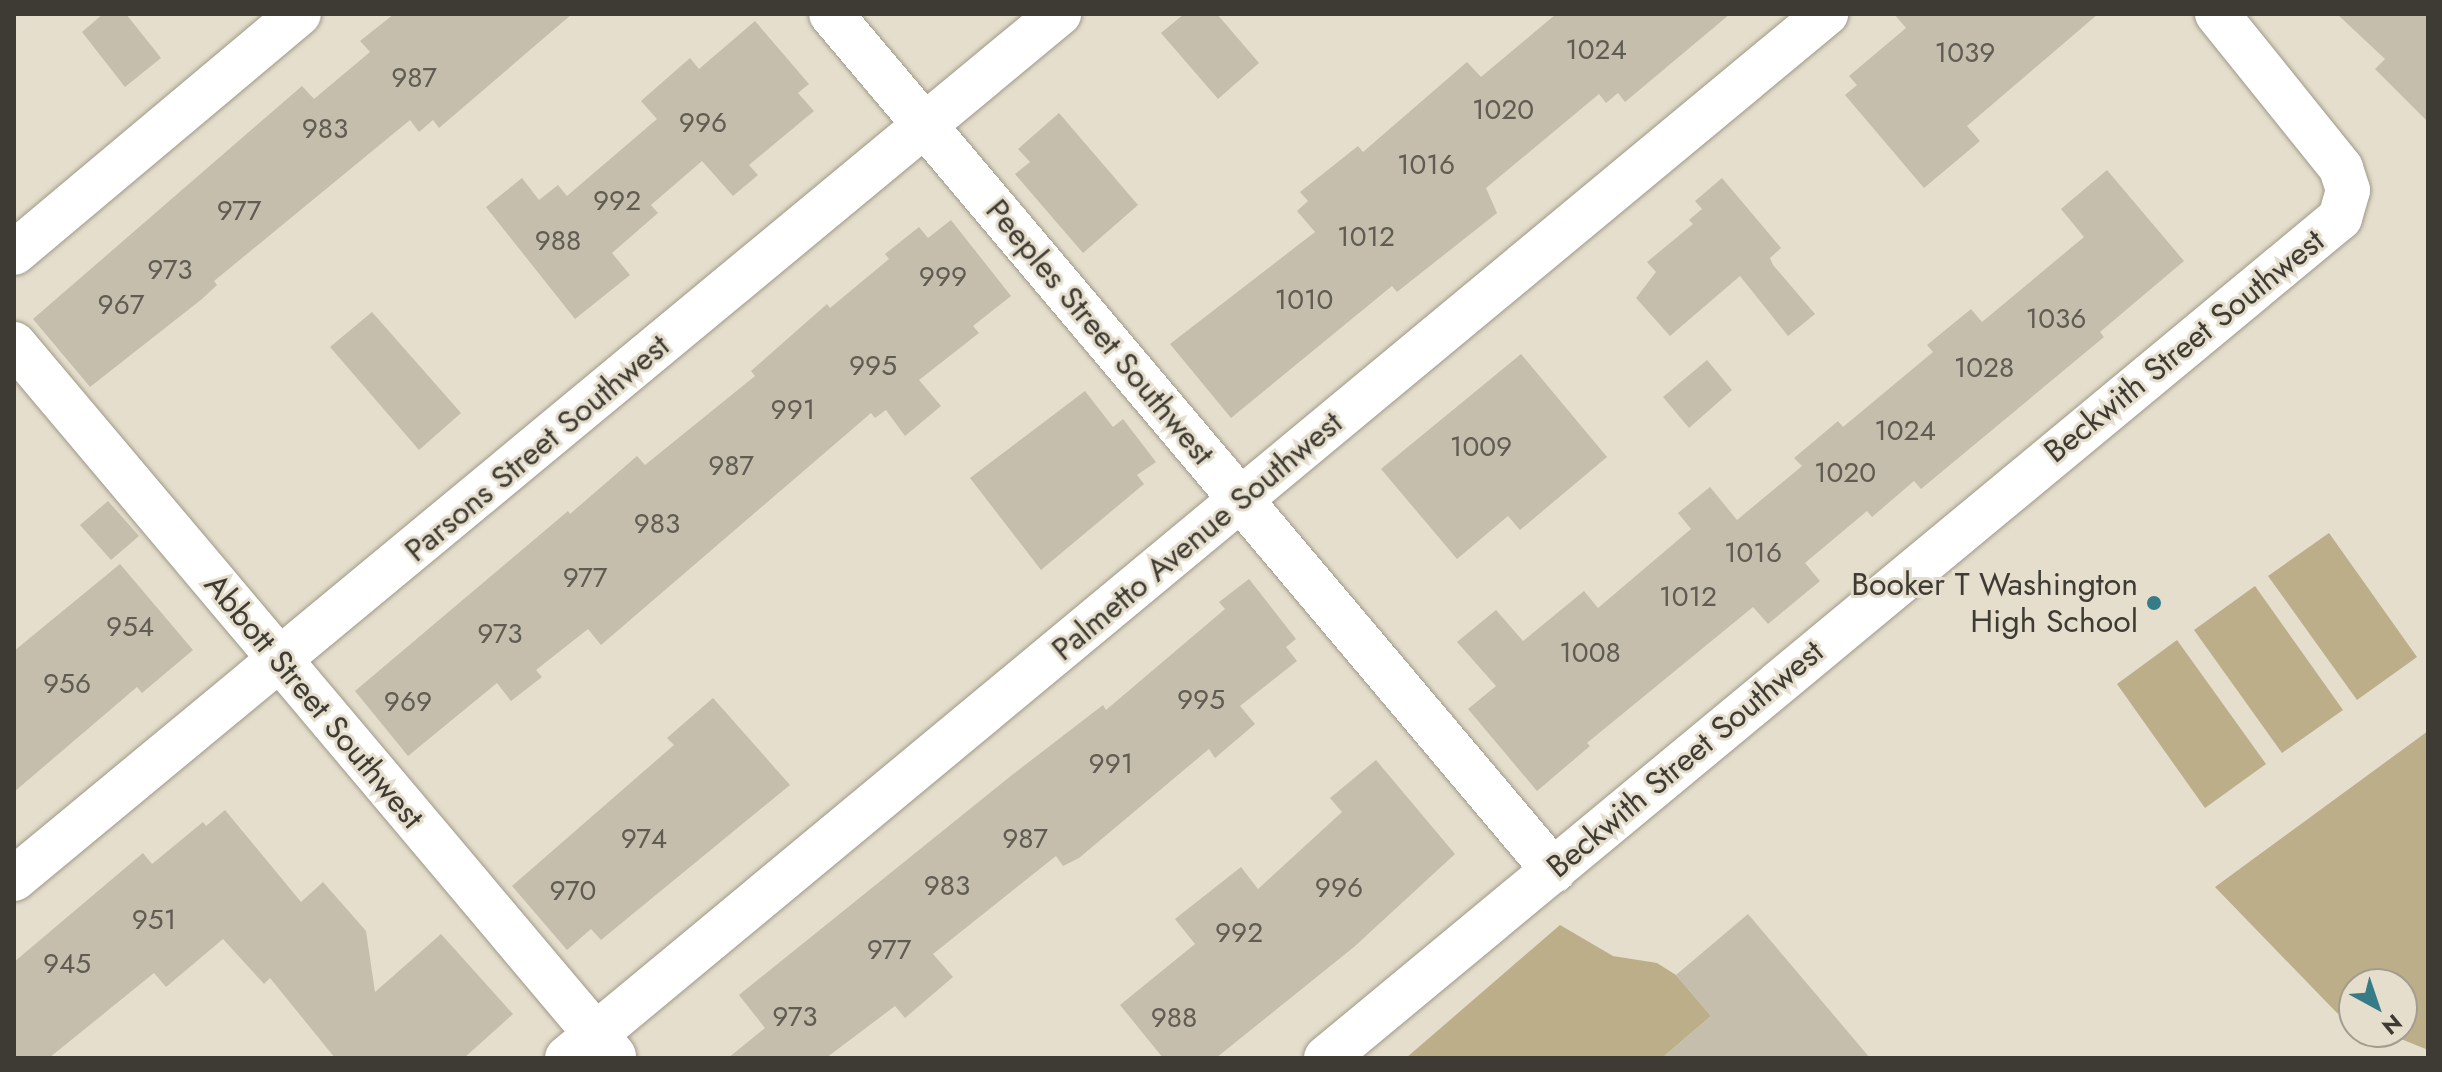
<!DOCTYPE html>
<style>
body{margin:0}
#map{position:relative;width:2442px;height:1072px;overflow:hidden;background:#e5decc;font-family:Jost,sans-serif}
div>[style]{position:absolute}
.green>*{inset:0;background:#bdae8a}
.building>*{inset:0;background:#c5beac}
.roads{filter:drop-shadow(0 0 2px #9f9888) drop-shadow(0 0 2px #9f9888)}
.minor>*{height:44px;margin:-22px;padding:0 22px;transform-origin:22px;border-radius:22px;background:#fff}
.dots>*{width:22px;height:22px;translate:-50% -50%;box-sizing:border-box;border:4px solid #e5decc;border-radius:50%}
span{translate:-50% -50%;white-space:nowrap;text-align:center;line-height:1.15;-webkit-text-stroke:6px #e5decc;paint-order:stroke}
.number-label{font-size:28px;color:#605c52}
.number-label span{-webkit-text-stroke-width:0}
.street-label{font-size:32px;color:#3e3b34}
.poi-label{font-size:32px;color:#3e3b34}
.right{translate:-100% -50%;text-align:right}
.frame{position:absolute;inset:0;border:16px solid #3e3b34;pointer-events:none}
.north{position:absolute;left:2338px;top:968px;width:80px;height:80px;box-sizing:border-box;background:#e5decc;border:2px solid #a29d8f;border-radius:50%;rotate:140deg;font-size:22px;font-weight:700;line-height:32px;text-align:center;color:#3e3b34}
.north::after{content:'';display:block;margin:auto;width:28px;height:36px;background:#357c87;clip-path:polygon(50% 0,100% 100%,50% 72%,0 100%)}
</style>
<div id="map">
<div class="green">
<div style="clip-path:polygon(2329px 533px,2417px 657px,2357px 700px,2268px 576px)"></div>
<div style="clip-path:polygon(2255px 586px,2343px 710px,2282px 753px,2194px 630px)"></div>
<div style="clip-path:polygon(2177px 640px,2266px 764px,2205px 808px,2117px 684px)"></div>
<div style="clip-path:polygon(2428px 731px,2428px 1050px,2384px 1032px,2402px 1032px,2402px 984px,2354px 984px,2354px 1020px,2337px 1013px,2215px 887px)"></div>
<div style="clip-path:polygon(1560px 925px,1613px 956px,1657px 963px,1676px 975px,1711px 1016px,1662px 1058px,1406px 1058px)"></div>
</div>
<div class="building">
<div style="clip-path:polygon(103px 14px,126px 14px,161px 58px,125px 87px,82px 32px)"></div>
<div style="clip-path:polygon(394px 14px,572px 14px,439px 128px,433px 120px,419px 132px,410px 120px,214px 281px,217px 285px,202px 299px,90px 387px,33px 319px,302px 86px,314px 99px,370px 52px,360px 41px)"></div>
<div style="clip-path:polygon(1184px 14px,1217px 14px,1259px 63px,1218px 99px,1161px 33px)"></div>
<div style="clip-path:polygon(1556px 14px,1730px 14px,1625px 102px,1618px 93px,1606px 103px,1599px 94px,1486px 188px,1497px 213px,1397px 292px,1392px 286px,1231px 418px,1170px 344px,1315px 232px,1297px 211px,1308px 201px,1300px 192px,1358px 146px,1363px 152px,1467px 62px,1481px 77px)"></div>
<div style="clip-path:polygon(1894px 14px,2098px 14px,1967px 126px,1980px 141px,1924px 188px,1845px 95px,1857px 85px,1849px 76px,1906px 28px)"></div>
<div style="clip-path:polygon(2337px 14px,2428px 14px,2428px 122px,2375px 69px,2385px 59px)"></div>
<div style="clip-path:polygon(755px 21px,809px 84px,798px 93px,814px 111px,749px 165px,758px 175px,733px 196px,702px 161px,651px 205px,658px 213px,612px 253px,630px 275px,575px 319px,486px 207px,522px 178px,539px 200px,558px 185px,567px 196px,657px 119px,641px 101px,690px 58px,699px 69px)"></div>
<div style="clip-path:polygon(1059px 113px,1138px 205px,1083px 253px,1015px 174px,1030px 162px,1018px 149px)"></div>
<div style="clip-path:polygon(2107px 170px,2184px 261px,2100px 332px,2104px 337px,1921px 489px,1914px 481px,1872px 517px,1867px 511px,1805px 563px,1820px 581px,1768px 624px,1753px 607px,1587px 743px,1590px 746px,1537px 791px,1468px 709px,1496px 686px,1457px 642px,1496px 610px,1523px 641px,1584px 591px,1598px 608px,1691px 529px,1678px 513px,1710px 487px,1737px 520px,1802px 466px,1794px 458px,1838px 421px,1843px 427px,1933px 352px,1927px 345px,1971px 309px,1982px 322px,2084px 237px,2061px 209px)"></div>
<div style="clip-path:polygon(1722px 178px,1781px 248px,1770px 258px,1773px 265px,1815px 314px,1788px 336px,1740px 276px,1670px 336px,1636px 298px,1656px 272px,1647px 262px,1693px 224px,1689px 220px,1702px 209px,1695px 201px)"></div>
<div style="clip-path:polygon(951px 220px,1011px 296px,973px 326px,979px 333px,919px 380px,941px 406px,905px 436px,886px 410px,875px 418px,871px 413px,601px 645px,588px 629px,536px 670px,542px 677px,511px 701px,497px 683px,408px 756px,355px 691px,568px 511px,570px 514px,637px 456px,645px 465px,755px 376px,751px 371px,827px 304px,830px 308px,889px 259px,885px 254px,919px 227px,928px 238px)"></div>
<div style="clip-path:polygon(372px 312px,461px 413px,419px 450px,330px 347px)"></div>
<div style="clip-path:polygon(1521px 354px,1607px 457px,1520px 530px,1508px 516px,1457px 559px,1381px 469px)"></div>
<div style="clip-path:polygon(1707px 360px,1732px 390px,1689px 428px,1663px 397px)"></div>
<div style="clip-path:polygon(1085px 391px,1113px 427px,1123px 419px,1156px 462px,1137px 475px,1144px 484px,1041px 570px,970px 478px)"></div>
<div style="clip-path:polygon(108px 501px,139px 536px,111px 560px,80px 525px)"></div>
<div style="clip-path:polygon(120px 564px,193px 650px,142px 693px,137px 687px,14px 792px,14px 651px)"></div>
<div style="clip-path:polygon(1249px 579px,1296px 639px,1286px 647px,1297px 661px,1240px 706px,1255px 724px,1215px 758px,1209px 749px,1079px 858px,1063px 866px,1056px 856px,933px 954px,953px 977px,905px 1018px,895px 1006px,826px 1058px,728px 1058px,765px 1028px,739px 995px,1012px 775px,1103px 705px,1106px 710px,1225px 609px,1219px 602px)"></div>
<div style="clip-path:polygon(713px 698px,790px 785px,601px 940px,591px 929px,567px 950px,512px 886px,674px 745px,667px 738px)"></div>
<div style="clip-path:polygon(1376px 760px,1455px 854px,1354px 947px,1216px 1058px,1163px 1058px,1120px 1005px,1195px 944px,1175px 919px,1241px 867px,1258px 889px,1342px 812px,1330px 798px)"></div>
<div style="clip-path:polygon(225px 810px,301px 902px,323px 882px,366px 931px,375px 992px,441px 934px,513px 1014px,464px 1058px,335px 1058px,270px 978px,264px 984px,223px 939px,166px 987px,154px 973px,49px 1058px,14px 1058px,14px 962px,143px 853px,152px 864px,203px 822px,206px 826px)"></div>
<div style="clip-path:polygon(1748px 914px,1870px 1058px,1662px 1058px,1711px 1016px,1676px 975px)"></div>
</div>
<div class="roads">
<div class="minor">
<div style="left:831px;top:14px;width:1121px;rotate:49.85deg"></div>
<div style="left:14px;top:253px;width:372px;rotate:-40deg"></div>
<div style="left:14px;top:344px;width:931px;rotate:49.88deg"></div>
<div style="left:14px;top:879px;width:1357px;rotate:-39.62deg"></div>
<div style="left:567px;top:1058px;width:1636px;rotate:-39.67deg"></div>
<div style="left:1326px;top:1058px;width:1317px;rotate:-39.64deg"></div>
<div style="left:2340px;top:218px;width:29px;rotate:-74deg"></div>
<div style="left:2348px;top:190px;width:23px;rotate:-108deg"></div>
<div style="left:2341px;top:168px;width:198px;rotate:-128.8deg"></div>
</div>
</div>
<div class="dots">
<div style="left:2154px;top:603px;background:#357c87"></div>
</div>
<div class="number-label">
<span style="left:1596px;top:50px">1024</span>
<span style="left:1965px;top:53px">1039</span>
<span style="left:414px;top:78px">987</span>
<span style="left:1503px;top:110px">1020</span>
<span style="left:703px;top:123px">996</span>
<span style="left:325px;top:129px">983</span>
<span style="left:1426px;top:165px">1016</span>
<span style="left:617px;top:201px">992</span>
<span style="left:239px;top:211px">977</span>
<span style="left:1366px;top:237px">1012</span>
<span style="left:558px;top:241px">988</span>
<span style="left:170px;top:270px">973</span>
<span style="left:943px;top:277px">999</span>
<span style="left:1304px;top:300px">1010</span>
<span style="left:121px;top:305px">967</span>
<span style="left:2056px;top:319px">1036</span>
<span style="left:873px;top:366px">995</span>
<span style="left:1984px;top:368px">1028</span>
<span style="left:793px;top:410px">991</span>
<span style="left:1905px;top:431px">1024</span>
<span style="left:1481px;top:447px">1009</span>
<span style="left:731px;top:466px">987</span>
<span style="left:1845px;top:473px">1020</span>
<span style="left:657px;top:524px">983</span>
<span style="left:1753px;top:553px">1016</span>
<span style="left:585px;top:578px">977</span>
<span style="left:1688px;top:597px">1012</span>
<span style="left:130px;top:627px">954</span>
<span style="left:500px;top:634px">973</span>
<span style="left:1590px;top:653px">1008</span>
<span style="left:67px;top:684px">956</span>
<span style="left:1201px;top:700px">995</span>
<span style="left:408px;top:702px">969</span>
<span style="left:1111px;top:764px">991</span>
<span style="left:644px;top:839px">974</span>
<span style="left:1025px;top:839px">987</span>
<span style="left:947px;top:886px">983</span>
<span style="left:1339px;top:888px">996</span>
<span style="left:573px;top:891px">970</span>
<span style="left:154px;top:920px">951</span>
<span style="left:1239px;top:933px">992</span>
<span style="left:889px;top:950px">977</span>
<span style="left:67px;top:964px">945</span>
<span style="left:795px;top:1017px">973</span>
<span style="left:1174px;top:1018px">988</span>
</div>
<div class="street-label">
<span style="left:1100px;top:332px;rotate:50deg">Peeples Street Southwest</span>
<span style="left:2184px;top:346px;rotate:-39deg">Beckwith Street Southwest</span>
<span style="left:537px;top:448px;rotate:-40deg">Parsons Street Southwest</span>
<span style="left:1197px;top:536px;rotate:-40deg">Palmetto Avenue Southwest</span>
<span style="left:314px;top:701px;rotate:50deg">Abbott Street Southwest</span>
<span style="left:1685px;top:759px;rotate:-40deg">Beckwith Street Southwest</span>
</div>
<div class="poi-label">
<span class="right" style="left:2138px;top:603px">Booker T Washington<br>High School</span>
</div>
<div class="frame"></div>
<div class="north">N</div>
</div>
